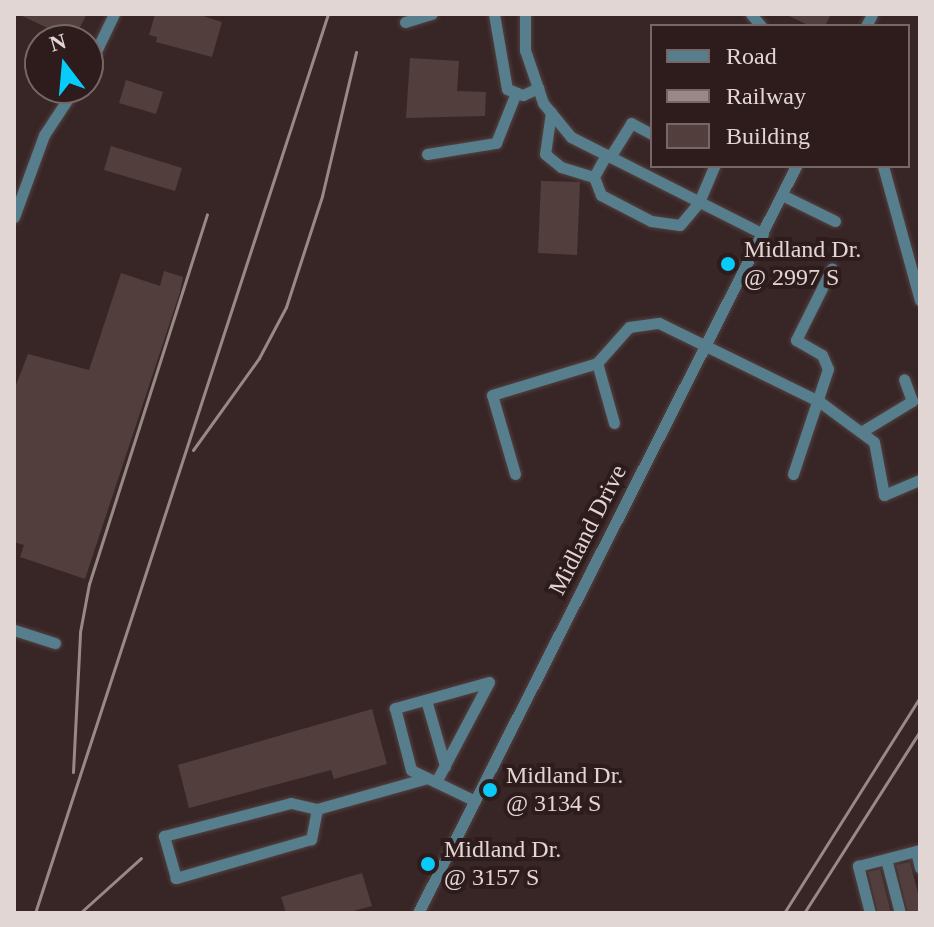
<!DOCTYPE html>
<style>
body{margin:0}
#map{position:relative;width:934px;height:927px;overflow:hidden;background:#382525;font-family:Georgia,serif}
div>[style]{position:absolute}
.building>*{inset:0;background:#533e3e}
.roads{filter:drop-shadow(0 0 2px #534141) drop-shadow(0 0 2px #534141)}
.minor>*{height:11px;margin:-5.5px;padding:0 5.5px;transform-origin:5.5px;border-radius:5.5px;background:#577e8c}
.rail>*{height:3px;margin:-1.5px;padding:0 1.5px;transform-origin:1.5px;border-radius:1.5px;background:#988988}
.dots>*{width:22px;height:22px;translate:-50% -50%;box-sizing:border-box;border:4px solid #2e1c1c;border-radius:50%}
span{translate:-50% -50%;white-space:nowrap;text-align:center;line-height:1.15;-webkit-text-stroke:8px #2e1c1c;paint-order:stroke}
.poi-label{font-size:24px;color:#e2d6d5}
.left{translate:0 -50%;text-align:left}
.street-label{font-size:24px;color:#e2d6d5}
.frame{position:absolute;inset:0;border:16px solid #e2d6d5;pointer-events:none}
.legend{position:absolute;left:650px;top:24px;width:260px;height:144px;box-sizing:border-box;background:#2e1c1c;border:2px solid #766666;margin:0;padding:10px 14px;list-style:none;font-size:24px;color:#e2d6d5}
.legend li{display:flex;align-items:center;gap:16px;height:40px}
.legend b{width:40px;border:2px solid #766666}
.north{position:absolute;left:24px;top:24px;width:80px;height:80px;box-sizing:border-box;background:#2e1c1c;border:2px solid #766666;border-radius:50%;rotate:344deg;font-size:22px;font-weight:700;line-height:32px;text-align:center;color:#e2d6d5}
.north::after{content:'';display:block;margin:auto;width:28px;height:36px;background:#08cbf9;clip-path:polygon(50% 0,100% 100%,50% 72%,0 100%)}
</style>
<div id="map">
<div class="building">
<div style="clip-path:polygon(18px 14px,87px 14px,73px 40px)"></div>
<div style="clip-path:polygon(155px 14px,197px 14px,222px 22px,212px 57px,156px 42px,157px 37px,149px 35px)"></div>
<div style="clip-path:polygon(785px 14px,831px 14px,825px 26px,810px 26px)"></div>
<div style="clip-path:polygon(410px 58px,459px 61px,457px 91px,486px 92px,485px 116px,406px 118px)"></div>
<div style="clip-path:polygon(126px 80px,163px 92px,156px 114px,119px 103px)"></div>
<div style="clip-path:polygon(111px 146px,182px 168px,175px 191px,104px 170px)"></div>
<div style="clip-path:polygon(541px 181px,580px 182px,577px 255px,538px 253px)"></div>
<div style="clip-path:polygon(164px 271px,183px 277px,180px 292px,85px 579px,20px 557px,24px 545px,14px 542px,14px 390px,28px 354px,89px 370px,121px 273px,160px 286px)"></div>
<div style="clip-path:polygon(372px 709px,387px 764px,334px 779px,331px 770px,189px 808px,178px 765px)"></div>
<div style="clip-path:polygon(910px 862px,920px 901px,920px 913px,908px 913px,896px 865px)"></div>
<div style="clip-path:polygon(880px 869px,891px 913px,878px 913px,868px 872px)"></div>
<div style="clip-path:polygon(362px 873px,372px 906px,346px 913px,286px 913px,281px 897px)"></div>
</div>
<div class="roads">
<div class="minor">
<div style="left:494px;top:14px;width:76px;rotate:80.2deg"></div>
<div style="left:507px;top:89px;width:17px;rotate:21deg"></div>
<div style="left:523px;top:95px;width:17px;rotate:-25deg"></div>
<div style="left:525px;top:14px;width:36px;rotate:90deg"></div>
<div style="left:525px;top:50px;width:56px;rotate:71.2deg"></div>
<div style="left:543px;top:103px;width:44px;rotate:50.5deg"></div>
<div style="left:571px;top:137px;width:215px;rotate:26.8deg"></div>
<div style="left:751px;top:14px;width:16px;rotate:50deg"></div>
<div style="left:405px;top:22px;width:28px;rotate:-17deg"></div>
<div style="left:866px;top:26px;width:13px;rotate:-63deg"></div>
<div style="left:88px;top:68px;width:60px;rotate:-64.3deg"></div>
<div style="left:551px;top:112px;width:42px;rotate:98.1deg"></div>
<div style="left:545px;top:154px;width:21px;rotate:39deg"></div>
<div style="left:561px;top:167px;width:34px;rotate:17deg"></div>
<div style="left:427px;top:154px;width:70px;rotate:-9.1deg"></div>
<div style="left:496px;top:143px;width:52px;rotate:-68.4deg"></div>
<div style="left:606px;top:155px;width:25px;rotate:119deg"></div>
<div style="left:594px;top:177px;width:19px;rotate:69deg"></div>
<div style="left:601px;top:195px;width:56px;rotate:27.5deg"></div>
<div style="left:651px;top:221px;width:29px;rotate:8deg"></div>
<div style="left:680px;top:225px;width:30px;rotate:-50deg"></div>
<div style="left:699px;top:202px;width:39px;rotate:-67deg"></div>
<div style="left:610px;top:157px;width:40px;rotate:-58deg"></div>
<div style="left:631px;top:123px;width:24px;rotate:28deg"></div>
<div style="left:883px;top:166px;width:139px;rotate:74.6deg"></div>
<div style="left:782px;top:195px;width:59px;rotate:26.1deg"></div>
<div style="left:14px;top:217px;width:87px;rotate:-69.9deg"></div>
<div style="left:44px;top:135px;width:56px;rotate:-56.6deg"></div>
<div style="left:614px;top:423px;width:62px;rotate:-105.8deg"></div>
<div style="left:597px;top:363px;width:48px;rotate:-48.4deg"></div>
<div style="left:629px;top:327px;width:30px;rotate:-8deg"></div>
<div style="left:659px;top:323px;width:179px;rotate:26.1deg"></div>
<div style="left:820px;top:402px;width:67px;rotate:36.5deg"></div>
<div style="left:874px;top:442px;width:54px;rotate:79.3deg"></div>
<div style="left:884px;top:495px;width:39px;rotate:-23deg"></div>
<div style="left:861px;top:432px;width:60px;rotate:-31.3deg"></div>
<div style="left:912px;top:401px;width:23px;rotate:-110deg"></div>
<div style="left:515px;top:474px;width:82px;rotate:-106.2deg"></div>
<div style="left:492px;top:395px;width:110px;rotate:-16.9deg"></div>
<div style="left:793px;top:474px;width:111px;rotate:-71.6deg"></div>
<div style="left:828px;top:369px;width:15px;rotate:-113deg"></div>
<div style="left:822px;top:355px;width:30px;rotate:-150deg"></div>
<div style="left:796px;top:340px;width:80px;rotate:-63.4deg"></div>
<div style="left:14px;top:630px;width:43px;rotate:17.6deg"></div>
<div style="left:426px;top:700px;width:69px;rotate:73.9deg"></div>
<div style="left:436px;top:782px;width:113px;rotate:-62.1deg"></div>
<div style="left:489px;top:682px;width:98px;rotate:164.5deg"></div>
<div style="left:395px;top:708px;width:64px;rotate:75.5deg"></div>
<div style="left:411px;top:770px;width:71px;rotate:25.8deg"></div>
<div style="left:317px;top:809px;width:31px;rotate:101deg"></div>
<div style="left:311px;top:839px;width:141px;rotate:163.9deg"></div>
<div style="left:176px;top:878px;width:44px;rotate:-105.9deg"></div>
<div style="left:164px;top:836px;width:131px;rotate:-14.6deg"></div>
<div style="left:291px;top:803px;width:27px;rotate:13deg"></div>
<div style="left:317px;top:809px;width:114px;rotate:-15.7deg"></div>
<div style="left:916px;top:851px;width:17px;rotate:77deg"></div>
<div style="left:886px;top:859px;width:56px;rotate:75.5deg"></div>
<div style="left:418px;top:913px;width:837px;rotate:-63.16deg"></div>
<div style="left:870px;top:913px;width:49px;rotate:-104.3deg"></div>
<div style="left:858px;top:866px;width:64px;rotate:-14.5deg"></div>
</div>
</div>
<div class="rail">
<div style="left:193px;top:450px;width:113px;rotate:-54.3deg"></div>
<div style="left:259px;top:358px;width:58px;rotate:-62.1deg"></div>
<div style="left:286px;top:307px;width:117px;rotate:-72deg"></div>
<div style="left:322px;top:196px;width:148px;rotate:-76.7deg"></div>
<div style="left:73px;top:772px;width:140px;rotate:-87.1deg"></div>
<div style="left:80px;top:632px;width:49px;rotate:-79.4deg"></div>
<div style="left:89px;top:584px;width:388px;rotate:-72.3deg"></div>
<div style="left:35px;top:913px;width:946px;rotate:-71.95deg"></div>
<div style="left:80px;top:913px;width:82px;rotate:-42deg"></div>
<div style="left:784px;top:913px;width:255px;rotate:-57.8deg"></div>
<div style="left:804px;top:913px;width:216px;rotate:-57.5deg"></div>
</div>
<div class="dots">
<div style="left:728px;top:264px;background:#08cbf9"></div>
<div style="left:490px;top:790px;background:#08cbf9"></div>
<div style="left:428px;top:864px;background:#08cbf9"></div>
</div>
<div class="poi-label">
<span class="left" style="left:744px;top:264px">Midland Dr.<br>@ 2997 S</span>
<span class="left" style="left:506px;top:790px">Midland Dr.<br>@ 3134 S</span>
<span class="left" style="left:444px;top:864px">Midland Dr.<br>@ 3157 S</span>
</div>
<div class="street-label">
<span style="left:588px;top:530px;rotate:-63deg">Midland Drive</span>
</div>
<div class="frame"></div>
<ul class="legend">
<li><b style="height:10px;background:#577e8c"></b>Road</li>
<li><b style="height:10px;background:#988988"></b>Railway</li>
<li><b style="height:22px;background:#533e3e"></b>Building</li>
</ul>
<div class="north">N</div>
</div>
